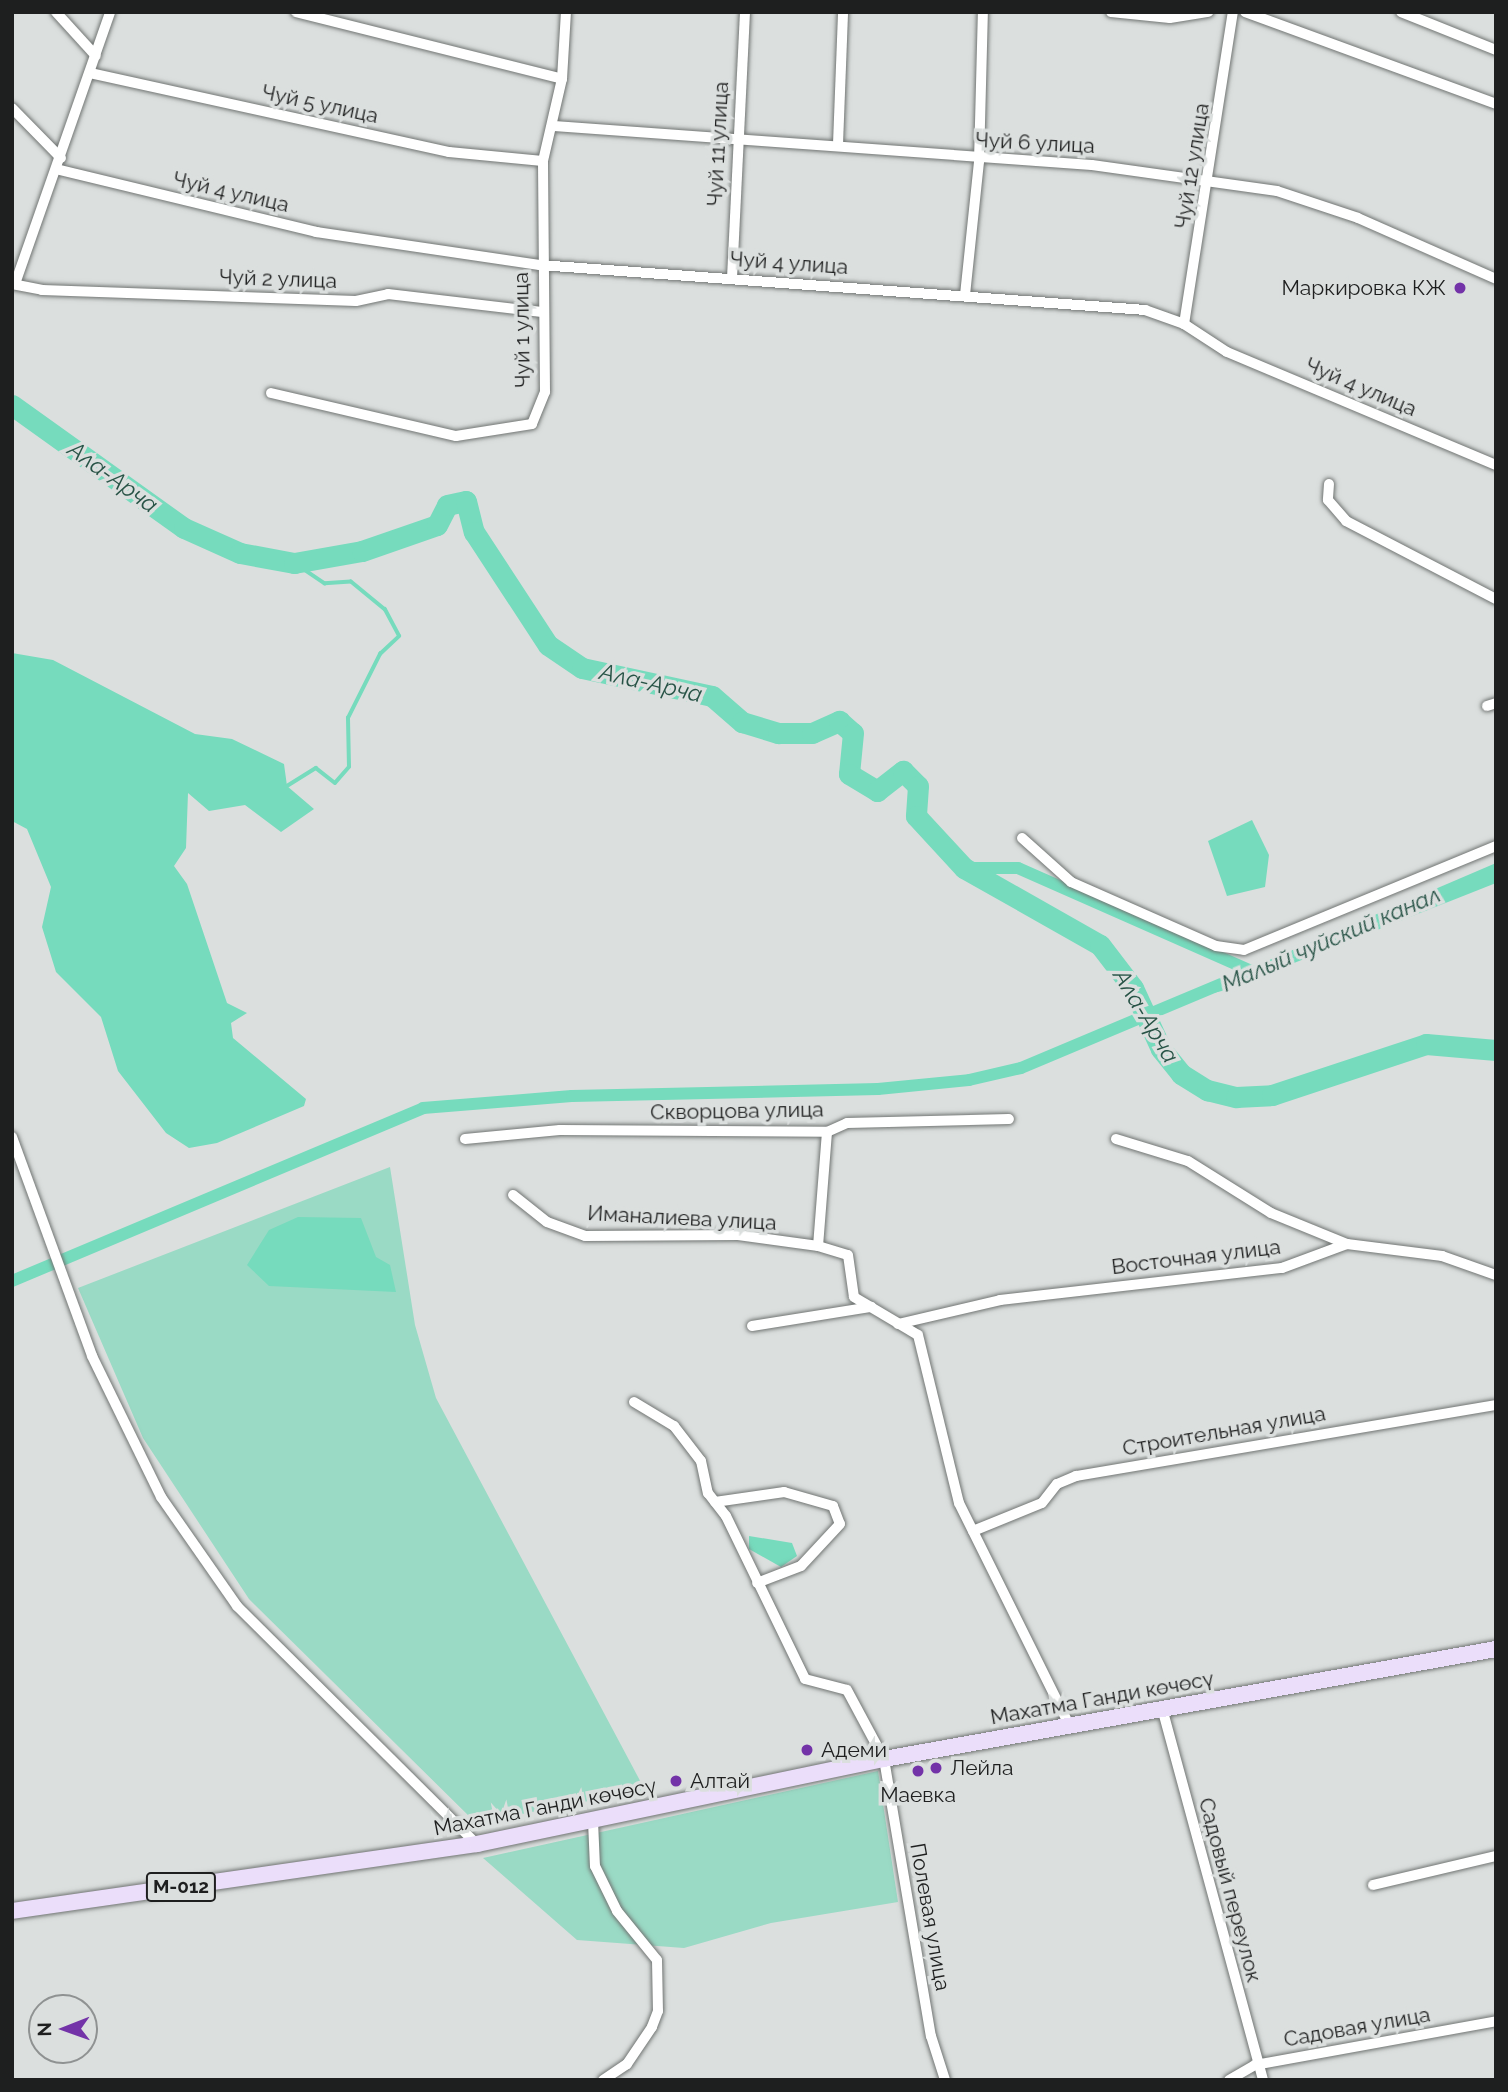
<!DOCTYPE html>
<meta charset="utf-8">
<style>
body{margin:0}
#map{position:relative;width:1508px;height:2092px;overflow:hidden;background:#dbdfde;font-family:Raleway,sans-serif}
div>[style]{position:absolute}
.green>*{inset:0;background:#9adac5}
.water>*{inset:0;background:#76dbbd}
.stream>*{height:3.5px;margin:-1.75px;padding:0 1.75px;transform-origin:1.75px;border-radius:1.75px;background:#76dbbd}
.canal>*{height:12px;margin:-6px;padding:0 6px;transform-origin:6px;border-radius:6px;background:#76dbbd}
.river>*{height:21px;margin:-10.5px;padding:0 10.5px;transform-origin:10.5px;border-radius:10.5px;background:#76dbbd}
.roads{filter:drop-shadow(0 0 2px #717573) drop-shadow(0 0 2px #717573)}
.street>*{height:10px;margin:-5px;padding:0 5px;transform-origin:5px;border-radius:5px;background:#fff}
.primary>*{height:16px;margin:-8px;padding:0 8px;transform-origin:8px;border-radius:8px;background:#ebdefa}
.dots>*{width:19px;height:19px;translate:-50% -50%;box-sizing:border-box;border:4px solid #dbdfde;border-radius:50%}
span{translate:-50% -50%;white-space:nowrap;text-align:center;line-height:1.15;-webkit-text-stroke:7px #dbdfde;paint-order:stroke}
.shield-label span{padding:2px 5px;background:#dbdfde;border:2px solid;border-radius:5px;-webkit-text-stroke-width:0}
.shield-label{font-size:19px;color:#1e1f1f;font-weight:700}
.street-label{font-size:21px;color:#1e1f1f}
.poi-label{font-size:21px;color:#1e1f1f}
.right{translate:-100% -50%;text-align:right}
.left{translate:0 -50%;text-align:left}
.water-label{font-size:23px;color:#275346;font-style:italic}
.frame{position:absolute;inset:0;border:14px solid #1e1f1f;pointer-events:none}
.north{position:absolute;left:28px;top:1994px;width:70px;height:70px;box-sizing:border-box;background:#dbdfde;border:2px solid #8f9292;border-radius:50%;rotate:269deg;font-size:19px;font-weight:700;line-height:28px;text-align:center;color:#1e1f1f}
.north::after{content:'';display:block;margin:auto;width:24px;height:32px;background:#7333a8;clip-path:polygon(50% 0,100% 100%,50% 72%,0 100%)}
</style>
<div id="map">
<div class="green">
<div style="clip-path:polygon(390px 1167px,415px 1325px,436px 1398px,645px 1790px,476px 1823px,249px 1599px,143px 1438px,78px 1288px)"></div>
<div style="clip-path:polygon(878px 1771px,898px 1902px,771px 1923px,684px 1948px,577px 1940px,483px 1858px)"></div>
</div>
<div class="water">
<div style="clip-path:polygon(12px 653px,53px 660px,195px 734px,232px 739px,284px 764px,287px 786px,314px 809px,281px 832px,245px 805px,209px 811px,188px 793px,186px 848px,174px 866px,187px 884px,227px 1003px,247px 1013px,231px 1023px,233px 1038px,306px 1099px,304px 1106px,217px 1143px,189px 1148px,166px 1133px,118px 1071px,101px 1017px,56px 972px,42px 927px,51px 887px,27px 829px,12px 821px)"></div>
<div style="clip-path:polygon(1252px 820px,1269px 855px,1265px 887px,1227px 896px,1208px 841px)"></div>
<div style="clip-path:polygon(1496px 863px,1496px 883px,1226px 990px,1209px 994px,1206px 987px)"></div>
<div style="clip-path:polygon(298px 1217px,361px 1218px,376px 1257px,390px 1265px,396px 1292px,269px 1286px,247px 1265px,269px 1230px)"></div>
<div style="clip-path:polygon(749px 1536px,792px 1543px,797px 1556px,781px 1567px,749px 1549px)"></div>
</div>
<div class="stream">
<div style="left:287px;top:786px;width:34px;rotate:-32deg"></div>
<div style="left:316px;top:768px;width:24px;rotate:38deg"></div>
<div style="left:335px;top:783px;width:21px;rotate:-49deg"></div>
<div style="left:349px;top:767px;width:49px;rotate:-91.2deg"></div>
<div style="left:348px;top:718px;width:72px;rotate:-63.4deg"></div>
<div style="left:380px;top:654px;width:26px;rotate:-43deg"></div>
<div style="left:399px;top:636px;width:30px;rotate:-118deg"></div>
<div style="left:385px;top:610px;width:44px;rotate:-140.5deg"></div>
<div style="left:351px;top:582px;width:26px;rotate:176deg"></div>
<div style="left:325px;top:584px;width:37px;rotate:-146deg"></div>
</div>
<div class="canal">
<div style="left:964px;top:868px;width:54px"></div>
<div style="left:1018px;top:868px;width:255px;rotate:23.8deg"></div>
<div style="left:12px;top:1281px;width:446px;rotate:-22.8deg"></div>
<div style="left:423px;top:1108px;width:149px;rotate:-4.6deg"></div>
<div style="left:572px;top:1096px;width:306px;rotate:-1.3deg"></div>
<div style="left:878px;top:1089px;width:91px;rotate:-5.6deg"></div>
<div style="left:969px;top:1080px;width:53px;rotate:-13deg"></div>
<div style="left:1021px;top:1068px;width:217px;rotate:-22.8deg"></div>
</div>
<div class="river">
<div style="left:12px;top:405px;width:211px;rotate:35.6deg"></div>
<div style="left:184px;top:528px;width:61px;rotate:24.1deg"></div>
<div style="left:240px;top:553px;width:55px;rotate:10.5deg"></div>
<div style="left:294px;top:563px;width:69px;rotate:-10deg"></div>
<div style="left:362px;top:551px;width:79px;rotate:-19.1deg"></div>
<div style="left:437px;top:525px;width:22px;rotate:-63deg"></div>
<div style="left:447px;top:505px;width:19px;rotate:-12deg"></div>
<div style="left:466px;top:501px;width:32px;rotate:76deg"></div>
<div style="left:474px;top:532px;width:135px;rotate:56.8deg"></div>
<div style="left:548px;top:645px;width:41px;rotate:34.1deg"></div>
<div style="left:582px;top:668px;width:133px;rotate:12.2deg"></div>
<div style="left:712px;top:696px;width:40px;rotate:41deg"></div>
<div style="left:742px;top:722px;width:38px;rotate:17deg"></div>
<div style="left:778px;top:733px;width:34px"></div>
<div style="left:812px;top:733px;width:30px;rotate:-24deg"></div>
<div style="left:839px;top:721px;width:18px;rotate:41deg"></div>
<div style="left:853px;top:733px;width:41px;rotate:95.6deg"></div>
<div style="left:849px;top:774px;width:33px;rotate:31deg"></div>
<div style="left:877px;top:791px;width:33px;rotate:-38deg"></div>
<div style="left:903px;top:771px;width:21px;rotate:45deg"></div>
<div style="left:918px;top:786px;width:30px;rotate:94deg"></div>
<div style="left:916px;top:816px;width:71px;rotate:47.3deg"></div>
<div style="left:964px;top:868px;width:156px;rotate:29.5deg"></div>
<div style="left:1100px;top:945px;width:54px;rotate:52.5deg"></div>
<div style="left:1133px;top:988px;width:67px;rotate:65.3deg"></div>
<div style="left:1161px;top:1049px;width:32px;rotate:51deg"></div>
<div style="left:1181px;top:1074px;width:31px;rotate:32deg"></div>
<div style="left:1207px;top:1090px;width:30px;rotate:14deg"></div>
<div style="left:1236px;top:1097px;width:36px;rotate:-3deg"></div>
<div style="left:1272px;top:1095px;width:162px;rotate:-18.3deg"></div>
<div style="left:1426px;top:1044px;width:70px;rotate:4.9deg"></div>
</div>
<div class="roads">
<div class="street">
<div style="left:56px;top:12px;width:59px;rotate:47.7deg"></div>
<div style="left:296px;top:12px;width:274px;rotate:14.1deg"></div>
<div style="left:1111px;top:12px;width:59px;rotate:5.8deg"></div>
<div style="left:1170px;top:18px;width:39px;rotate:-9deg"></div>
<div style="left:1245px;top:12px;width:267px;rotate:20.1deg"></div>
<div style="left:1401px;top:12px;width:102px;rotate:21.8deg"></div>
<div style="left:90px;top:73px;width:368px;rotate:12.4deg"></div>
<div style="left:449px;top:152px;width:94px;rotate:5.5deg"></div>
<div style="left:12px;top:108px;width:70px;rotate:45.6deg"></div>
<div style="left:554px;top:126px;width:539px;rotate:4.15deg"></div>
<div style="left:1092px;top:165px;width:187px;rotate:8deg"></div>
<div style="left:1277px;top:191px;width:85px;rotate:18.4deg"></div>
<div style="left:1358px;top:218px;width:151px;rotate:23.8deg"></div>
<div style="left:838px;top:144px;width:132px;rotate:-87.8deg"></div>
<div style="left:56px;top:169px;width:268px;rotate:13.6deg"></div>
<div style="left:316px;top:232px;width:226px;rotate:8.4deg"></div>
<div style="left:540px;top:265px;width:607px;rotate:4.25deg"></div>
<div style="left:1145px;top:310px;width:41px;rotate:19.7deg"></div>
<div style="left:1184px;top:324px;width:51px;rotate:33.1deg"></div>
<div style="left:1227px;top:352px;width:292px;rotate:22.8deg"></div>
<div style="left:732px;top:278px;width:266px;rotate:-87.2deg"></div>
<div style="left:12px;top:284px;width:31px;rotate:11deg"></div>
<div style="left:42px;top:290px;width:314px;rotate:2deg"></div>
<div style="left:356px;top:301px;width:33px;rotate:-12deg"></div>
<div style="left:388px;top:294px;width:155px;rotate:6.7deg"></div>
<div style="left:15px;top:284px;width:288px;rotate:-70.7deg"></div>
<div style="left:965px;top:295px;width:135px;rotate:-84deg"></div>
<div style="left:979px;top:161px;width:149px;rotate:-88.5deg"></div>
<div style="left:1184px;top:324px;width:316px;rotate:-81.1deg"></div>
<div style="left:271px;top:393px;width:190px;rotate:13.1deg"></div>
<div style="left:456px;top:436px;width:77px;rotate:-9deg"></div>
<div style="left:532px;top:424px;width:35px;rotate:-68deg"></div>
<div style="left:545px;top:392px;width:231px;rotate:-90.5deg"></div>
<div style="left:543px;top:161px;width:84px;rotate:-77deg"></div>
<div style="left:562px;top:79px;width:67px;rotate:-86.6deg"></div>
<div style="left:1329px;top:484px;width:16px;rotate:94deg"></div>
<div style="left:1328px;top:500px;width:28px;rotate:49deg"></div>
<div style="left:1346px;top:521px;width:169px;rotate:27.5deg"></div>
<div style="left:1487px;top:706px;width:9px;rotate:-18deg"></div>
<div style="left:1022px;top:838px;width:66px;rotate:41.9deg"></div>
<div style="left:1071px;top:882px;width:158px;rotate:23.8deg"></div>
<div style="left:1216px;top:946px;width:28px;rotate:8deg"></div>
<div style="left:1244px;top:950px;width:273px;rotate:-22.4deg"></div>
<div style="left:827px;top:1132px;width:114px;rotate:94.5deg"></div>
<div style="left:818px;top:1246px;width:31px;rotate:17deg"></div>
<div style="left:848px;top:1255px;width:42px;rotate:81.9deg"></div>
<div style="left:854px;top:1297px;width:74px;rotate:30.7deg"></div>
<div style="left:918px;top:1335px;width:173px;rotate:76.3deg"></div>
<div style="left:959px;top:1503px;width:248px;rotate:63.6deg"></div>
<div style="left:12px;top:1137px;width:233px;rotate:69.9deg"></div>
<div style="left:92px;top:1356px;width:157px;rotate:63.9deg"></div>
<div style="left:161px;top:1497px;width:133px;rotate:55.1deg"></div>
<div style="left:237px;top:1606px;width:338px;rotate:44.8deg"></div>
<div style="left:465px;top:1139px;width:95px;rotate:-5.4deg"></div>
<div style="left:560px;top:1130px;width:267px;rotate:0.4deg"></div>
<div style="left:827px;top:1132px;width:22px;rotate:-24deg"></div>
<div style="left:847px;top:1123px;width:162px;rotate:-1.4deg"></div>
<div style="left:1116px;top:1139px;width:75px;rotate:17deg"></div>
<div style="left:1188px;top:1161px;width:98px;rotate:32.1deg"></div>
<div style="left:1271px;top:1213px;width:82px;rotate:22.2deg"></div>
<div style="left:513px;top:1195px;width:43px;rotate:38.5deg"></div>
<div style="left:547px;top:1222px;width:40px;rotate:20.2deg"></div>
<div style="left:585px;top:1236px;width:153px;rotate:-0.4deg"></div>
<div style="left:738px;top:1235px;width:81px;rotate:7.8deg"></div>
<div style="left:898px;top:1324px;width:105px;rotate:-13.2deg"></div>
<div style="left:1000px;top:1300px;width:284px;rotate:-6.5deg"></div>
<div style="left:1282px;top:1268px;width:69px;rotate:-20.3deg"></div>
<div style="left:1347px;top:1244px;width:96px;rotate:7.2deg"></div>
<div style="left:1442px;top:1256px;width:57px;rotate:19.4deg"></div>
<div style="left:752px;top:1326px;width:121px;rotate:-9.1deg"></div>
<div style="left:634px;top:1402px;width:47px;rotate:31deg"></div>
<div style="left:674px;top:1426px;width:44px;rotate:52.4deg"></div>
<div style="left:701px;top:1461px;width:33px;rotate:78deg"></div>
<div style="left:708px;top:1493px;width:29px;rotate:52deg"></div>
<div style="left:726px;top:1516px;width:181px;rotate:64.1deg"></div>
<div style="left:805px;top:1679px;width:43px;rotate:14.7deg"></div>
<div style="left:847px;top:1690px;width:78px;rotate:61.8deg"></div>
<div style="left:884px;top:1759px;width:281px;rotate:80.4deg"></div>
<div style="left:931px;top:2036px;width:46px;rotate:72.3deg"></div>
<div style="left:715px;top:1502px;width:70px;rotate:-8.2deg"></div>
<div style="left:784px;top:1492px;width:51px;rotate:15.9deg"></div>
<div style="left:833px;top:1506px;width:19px;rotate:69deg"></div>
<div style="left:840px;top:1524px;width:57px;rotate:132.9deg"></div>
<div style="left:801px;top:1566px;width:47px;rotate:158.9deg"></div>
<div style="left:973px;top:1531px;width:74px;rotate:-22.1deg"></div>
<div style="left:1042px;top:1503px;width:24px;rotate:-52deg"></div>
<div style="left:1057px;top:1484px;width:21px;rotate:-23deg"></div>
<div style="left:1076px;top:1476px;width:426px;rotate:-9.6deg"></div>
<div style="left:1162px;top:1708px;width:385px;rotate:74.8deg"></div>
<div style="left:593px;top:1821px;width:45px;rotate:87.5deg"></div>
<div style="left:595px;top:1866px;width:50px;rotate:63.9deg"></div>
<div style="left:617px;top:1911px;width:63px;rotate:50.8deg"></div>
<div style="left:657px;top:1960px;width:51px;rotate:88.9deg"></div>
<div style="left:658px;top:2011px;width:17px;rotate:111deg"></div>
<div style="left:652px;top:2027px;width:45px;rotate:124deg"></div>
<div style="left:627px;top:2064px;width:29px;rotate:146deg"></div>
<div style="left:1373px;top:1885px;width:126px;rotate:-13.3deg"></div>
<div style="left:1229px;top:2080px;width:30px;rotate:-30deg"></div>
<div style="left:1255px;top:2065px;width:245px;rotate:-10.3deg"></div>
</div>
<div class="primary">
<div style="left:12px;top:1911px;width:470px;rotate:-8.2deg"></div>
<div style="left:477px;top:1844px;width:416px;rotate:-11.8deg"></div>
<div style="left:884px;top:1759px;width:622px;rotate:-10.19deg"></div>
</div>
</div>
<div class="dots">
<div style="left:1460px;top:288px;background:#7333a8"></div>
<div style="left:807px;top:1750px;background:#7333a8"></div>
<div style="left:936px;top:1768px;background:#7333a8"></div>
<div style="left:918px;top:1771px;background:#7333a8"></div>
<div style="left:676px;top:1781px;background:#7333a8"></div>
</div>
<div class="shield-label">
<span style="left:181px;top:1887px">М-012</span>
</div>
<div class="street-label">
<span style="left:320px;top:104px;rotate:12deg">Чуй 5 улица</span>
<span style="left:1035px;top:143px;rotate:3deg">Чуй 6 улица</span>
<span style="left:718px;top:144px;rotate:-87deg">Чуй 11 улица</span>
<span style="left:1192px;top:166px;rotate:-81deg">Чуй 12 улица</span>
<span style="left:231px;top:192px;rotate:13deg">Чуй 4 улица</span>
<span style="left:789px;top:263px;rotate:4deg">Чуй 4 улица</span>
<span style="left:278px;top:279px;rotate:2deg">Чуй 2 улица</span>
<span style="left:522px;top:330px;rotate:-91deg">Чуй 1 улица</span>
<span style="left:1361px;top:387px;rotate:23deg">Чуй 4 улица</span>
<span style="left:737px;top:1111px;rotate:-1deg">Скворцова улица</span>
<span style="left:682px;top:1218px;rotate:3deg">Иманалиева улица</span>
<span style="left:1196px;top:1257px;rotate:-7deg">Восточная улица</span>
<span style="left:1224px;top:1431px;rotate:-10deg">Строительная улица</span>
<span style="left:1102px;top:1698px;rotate:-10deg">Махатма Ганди көчөсү</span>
<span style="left:545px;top:1807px;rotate:-11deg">Махатма Ганди көчөсү</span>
<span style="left:1230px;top:1890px;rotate:75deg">Садовый переулок</span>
<span style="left:930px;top:1917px;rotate:80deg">Полевая улица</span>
<span style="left:1357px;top:2027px;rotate:-10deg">Садовая улица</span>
</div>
<div class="poi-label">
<span class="right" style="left:1446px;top:288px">Маркировка КЖ</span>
<span class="left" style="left:821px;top:1750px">Адеми</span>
<span class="left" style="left:950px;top:1768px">Лейла</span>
<span class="left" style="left:690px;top:1781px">Алтай</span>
<span style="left:918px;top:1795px">Маевка</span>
</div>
<div class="water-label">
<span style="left:113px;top:477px;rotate:36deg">Ала-Арча</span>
<span style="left:651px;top:683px;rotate:13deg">Ала-Арча</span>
<span style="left:1331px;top:939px;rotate:-23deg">Малый чуйский канал</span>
<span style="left:1146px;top:1016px;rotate:59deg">Ала-Арча</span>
</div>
<div class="frame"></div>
<div class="north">N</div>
</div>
